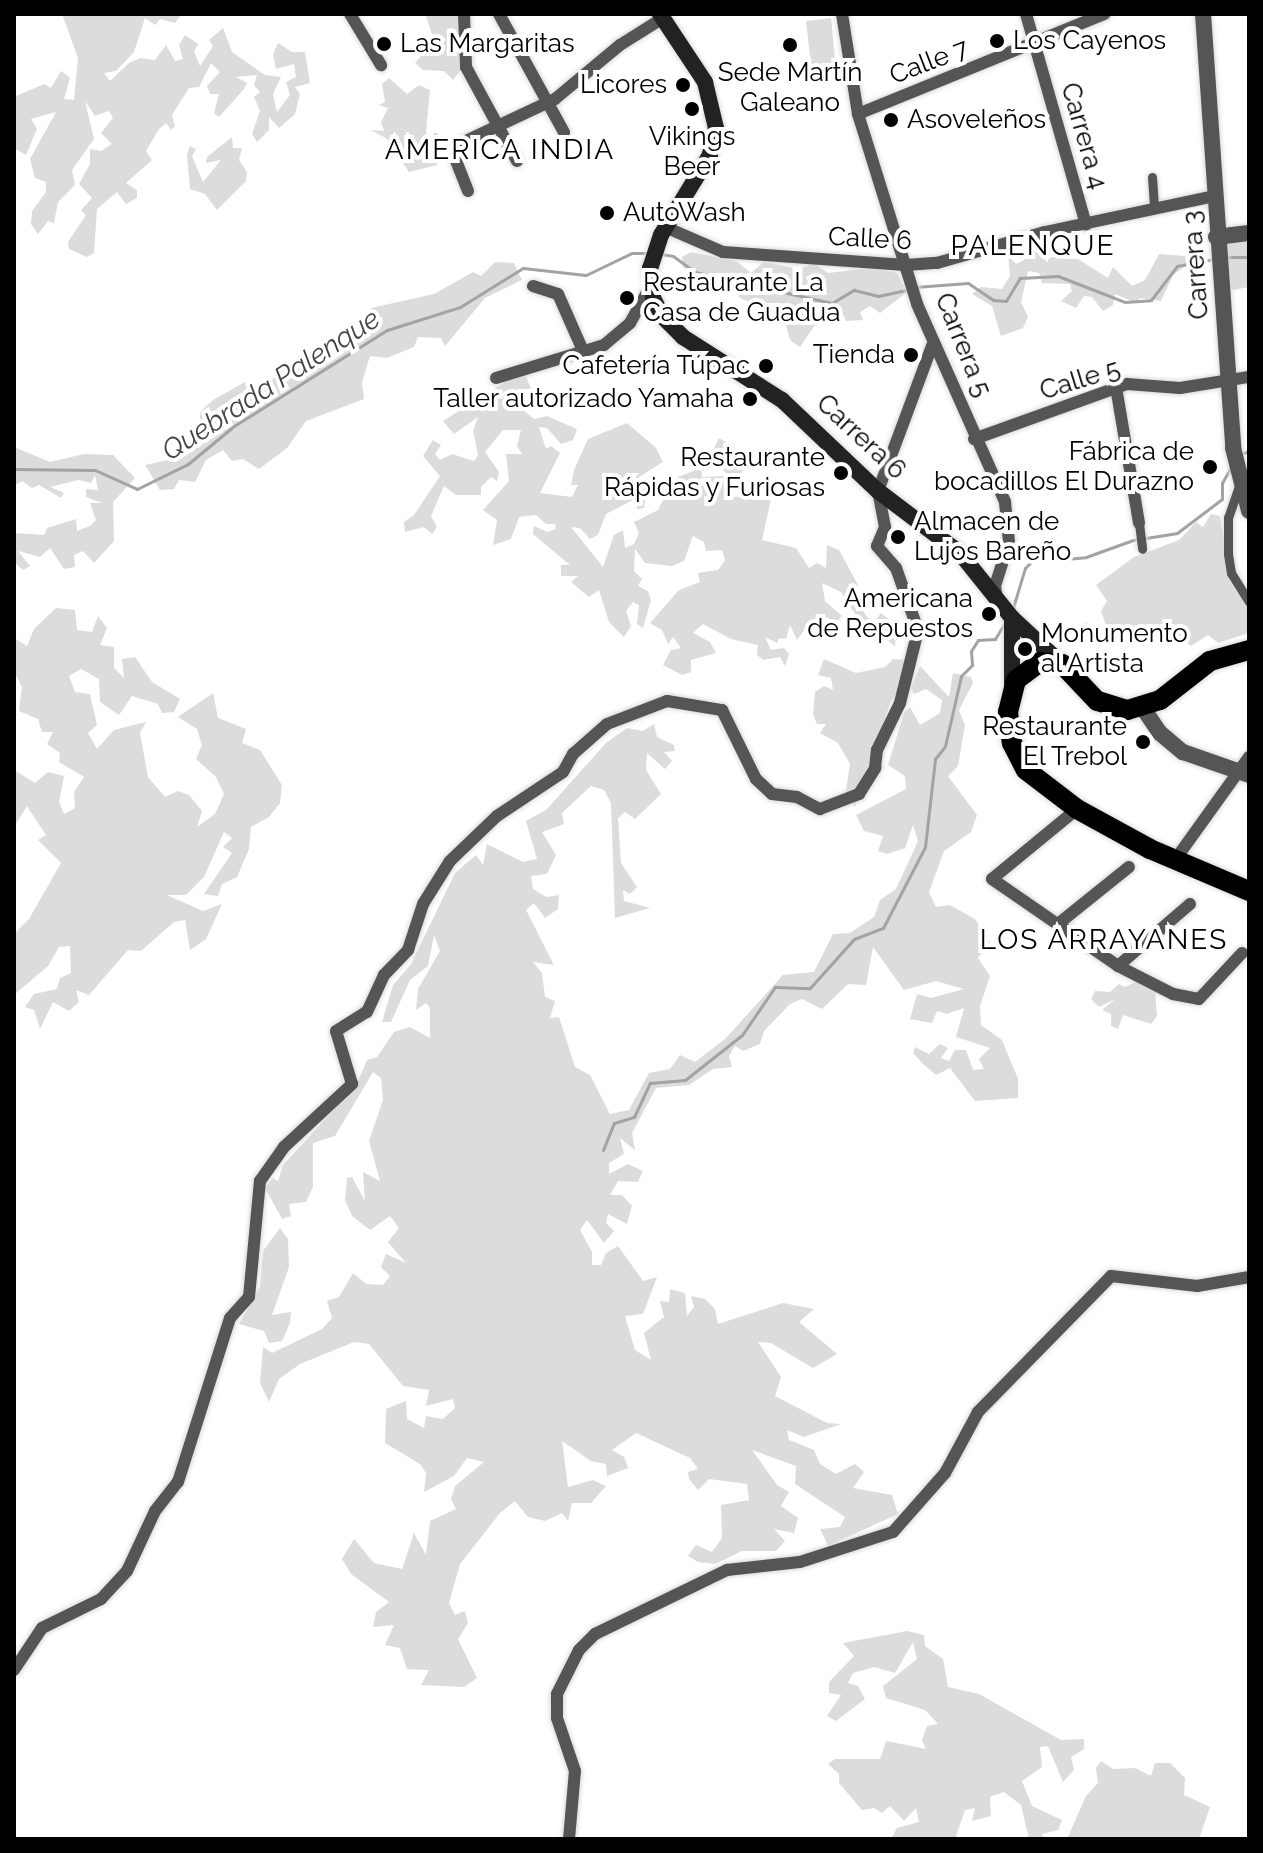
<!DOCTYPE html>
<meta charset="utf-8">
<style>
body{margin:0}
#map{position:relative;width:1263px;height:1853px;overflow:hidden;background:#fff;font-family:Raleway,sans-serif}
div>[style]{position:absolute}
.green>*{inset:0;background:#dcdcdc}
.stream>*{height:3px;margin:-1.5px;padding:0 1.5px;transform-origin:1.5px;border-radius:1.5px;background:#a3a3a3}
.roads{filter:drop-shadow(0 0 2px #dbdbdb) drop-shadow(0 0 2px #dbdbdb)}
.pedestrian>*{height:9px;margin:-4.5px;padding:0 4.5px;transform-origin:4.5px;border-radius:4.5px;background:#555}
.minor>*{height:12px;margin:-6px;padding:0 6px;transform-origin:6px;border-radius:6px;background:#555}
.tertiary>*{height:16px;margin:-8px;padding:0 8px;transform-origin:8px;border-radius:8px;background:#555}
.secondary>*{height:16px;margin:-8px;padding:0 8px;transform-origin:8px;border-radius:8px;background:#222}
.primary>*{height:20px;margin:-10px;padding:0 10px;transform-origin:10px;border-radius:10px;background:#000}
.dots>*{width:22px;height:22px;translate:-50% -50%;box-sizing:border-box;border:4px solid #fff;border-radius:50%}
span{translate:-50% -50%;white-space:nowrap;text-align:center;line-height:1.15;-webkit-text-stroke:8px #fff;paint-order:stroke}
.poi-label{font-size:26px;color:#000}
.left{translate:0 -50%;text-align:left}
.right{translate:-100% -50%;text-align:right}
.street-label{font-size:26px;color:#000}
.neighbourhood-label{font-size:28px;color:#000;letter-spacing:2px}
.water-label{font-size:28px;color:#444;font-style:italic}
.frame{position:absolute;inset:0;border:16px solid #000;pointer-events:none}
</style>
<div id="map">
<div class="green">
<div style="clip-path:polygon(62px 14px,182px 14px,175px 23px,160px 19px,155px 25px,145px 18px,134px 52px,116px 71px,104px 73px,110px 81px,129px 63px,140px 58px,155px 60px,166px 45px,175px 61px,183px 59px,179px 45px,185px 35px,198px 44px,194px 51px,200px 66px,213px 46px,209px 40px,223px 28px,232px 52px,265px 75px,281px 77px,273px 94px,277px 112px,290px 95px,286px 82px,296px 77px,294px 64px,276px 69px,273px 54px,278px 43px,292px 52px,305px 52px,310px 83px,295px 87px,300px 94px,295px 114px,279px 128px,269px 117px,269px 130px,257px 142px,252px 134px,260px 111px,254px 97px,260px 92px,254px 85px,257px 75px,236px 77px,247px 83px,244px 89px,219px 117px,214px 113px,219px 94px,210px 94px,207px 86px,220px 72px,211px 63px,199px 87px,189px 88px,172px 115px,175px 126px,171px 130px,166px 123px,159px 129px,146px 151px,152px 160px,126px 183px,137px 190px,137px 198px,126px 204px,117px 192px,97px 209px,94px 253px,87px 257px,69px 249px,68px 242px,86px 215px,81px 210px,92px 198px,79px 184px,90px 164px,90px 149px,101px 151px,112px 144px,101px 133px,113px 118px,109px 111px,95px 116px,85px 101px,94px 139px,72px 170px,75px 185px,58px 202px,54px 223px,48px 221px,38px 234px,31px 224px,32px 211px,46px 192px,46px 182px,35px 178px,30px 159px,56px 112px,31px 119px,37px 129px,26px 155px,14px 148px,14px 97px,44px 84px,51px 88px,61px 71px,70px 78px,64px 99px,74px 100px,78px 58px)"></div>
<div style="clip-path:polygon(425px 14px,461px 14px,462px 68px,453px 80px,444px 71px,423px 70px,415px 63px,434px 40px)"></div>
<div style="clip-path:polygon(831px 18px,837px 79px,813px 82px,806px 21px)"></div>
<div style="clip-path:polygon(389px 78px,407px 94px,419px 85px,430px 90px,426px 133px,430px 140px,435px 132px,441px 137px,437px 165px,409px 172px,386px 138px,370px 130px,384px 131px,381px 122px,388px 108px,379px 105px,385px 102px,382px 84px)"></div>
<div style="clip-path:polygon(232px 137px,233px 148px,242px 148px,239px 160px,247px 172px,246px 181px,217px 210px,205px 194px,190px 189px,187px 155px,190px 146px,196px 149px,201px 142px,192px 156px,203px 182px,221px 160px,206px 163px,207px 157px)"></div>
<div style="clip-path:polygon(1249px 234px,1249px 287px,1233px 290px,1228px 287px,1223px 247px)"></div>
<div style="clip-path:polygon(1024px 244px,1047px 258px,1070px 254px,1108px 278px,1113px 267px,1132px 286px,1145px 280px,1159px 254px,1185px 256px,1187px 265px,1173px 275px,1161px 301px,1140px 298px,1136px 303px,1115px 294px,1113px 305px,1103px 311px,1092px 297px,1084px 296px,1076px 308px,1061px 301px,1072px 291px,1070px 284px,1042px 283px,1039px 273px,1028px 271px,1021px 302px,1028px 317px,1023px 328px,1001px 336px,992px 306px,972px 294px,981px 287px,1002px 289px,1010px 276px,1008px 255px,1016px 264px,1024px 260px)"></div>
<div style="clip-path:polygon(691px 252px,736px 261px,751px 273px,764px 262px,799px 269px,814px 263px,828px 273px,871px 268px,897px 273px,907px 292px,880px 313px,870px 306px,860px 312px,863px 320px,846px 321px,838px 304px,833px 317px,817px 322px,800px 347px,790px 340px,784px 318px,740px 298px,735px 287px,723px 289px,713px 279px,698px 280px,683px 267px,682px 257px)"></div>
<div style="clip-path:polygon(495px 262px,514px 263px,522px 280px,485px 298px,445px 346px,441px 338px,418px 337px,414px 347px,387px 358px,370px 356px,362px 382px,364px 399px,306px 421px,287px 448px,259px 469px,243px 459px,232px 461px,223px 450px,206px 460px,195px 482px,179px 480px,174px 489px,160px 490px,145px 465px,167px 460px,200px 433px,200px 412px,213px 400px,245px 382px,257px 392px,298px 358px,346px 340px,366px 325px,371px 308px,434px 294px,473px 272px,481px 276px)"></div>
<div style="clip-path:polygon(525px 375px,531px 388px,520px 395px,522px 409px,534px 419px,547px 416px,577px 429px,573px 440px,561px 444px,547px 428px,539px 427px,546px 449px,551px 446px,560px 453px,540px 493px,572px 497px,578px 485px,571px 485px,574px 470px,588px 439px,627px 423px,656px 448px,663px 462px,639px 477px,646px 492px,644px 508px,637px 509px,637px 498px,606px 514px,598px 535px,590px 539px,580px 528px,571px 527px,603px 567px,614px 535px,623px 530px,625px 548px,634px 544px,639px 533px,634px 522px,658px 510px,665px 496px,677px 493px,682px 487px,678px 477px,701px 468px,702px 477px,728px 476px,711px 455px,719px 438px,738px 450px,744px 465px,741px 476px,724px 488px,729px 497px,756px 496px,762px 489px,771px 499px,762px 540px,796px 548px,809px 568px,817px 563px,826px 568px,827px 545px,839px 550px,858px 585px,853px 598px,868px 618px,875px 621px,881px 613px,896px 625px,895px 646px,859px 620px,841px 592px,822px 583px,825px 601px,842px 616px,835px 623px,827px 617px,817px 627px,807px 626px,797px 640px,790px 625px,786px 639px,779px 638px,777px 643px,765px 637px,771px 650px,784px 648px,789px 654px,785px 666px,780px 657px,763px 660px,757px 655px,758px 645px,731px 639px,703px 624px,693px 633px,710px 642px,716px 653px,691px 660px,691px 672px,682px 675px,663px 665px,671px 650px,681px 648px,673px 637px,668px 644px,662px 630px,650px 623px,679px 590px,700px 582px,698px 573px,718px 570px,725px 560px,722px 550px,706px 551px,704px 542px,693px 536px,684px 561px,672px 566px,645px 563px,635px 549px,634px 571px,642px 579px,638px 586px,648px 591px,651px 600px,643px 628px,637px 624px,639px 605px,633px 602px,626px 611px,631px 626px,624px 637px,609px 622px,599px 590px,589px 597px,571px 582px,578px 576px,561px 576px,561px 565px,570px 565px,533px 534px,534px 526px,547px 532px,556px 529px,555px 524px,546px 524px,536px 515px,519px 517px,511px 539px,493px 545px,497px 520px,483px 510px,509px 481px,506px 454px,522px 454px,517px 446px,521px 430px,503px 430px,485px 452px,499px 472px,497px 481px,491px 477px,481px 487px,481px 495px,456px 495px,444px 486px,431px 516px,437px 527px,432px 534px,424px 527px,405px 532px,404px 522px,414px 515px,440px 476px,423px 456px,433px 440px,441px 445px,435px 454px,440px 460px,452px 454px,474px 461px,478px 455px,473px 431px,478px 417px,454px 434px,443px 421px,511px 378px)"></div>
<div style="clip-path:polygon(14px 447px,50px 462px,84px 454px,113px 455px,135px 478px,113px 502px,114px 541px,94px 563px,83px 551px,74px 555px,75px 567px,64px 569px,50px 548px,40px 557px,18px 551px,30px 566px,23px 570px,14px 562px,14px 533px,44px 535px,47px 528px,76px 519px,77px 531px,90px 526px,96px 520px,90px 503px,102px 503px,86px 497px,86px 489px,98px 490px,95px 475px,91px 483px,78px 480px,50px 487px,64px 493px,61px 498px,39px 485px,32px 488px,22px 481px,14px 486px)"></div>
<div style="clip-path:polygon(1211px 514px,1220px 516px,1230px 583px,1249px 607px,1249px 633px,1218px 643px,1208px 635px,1191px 646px,1179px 636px,1170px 640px,1161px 632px,1134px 628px,1092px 646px,1085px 622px,1099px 635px,1106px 625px,1101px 611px,1107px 601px,1096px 585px,1134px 557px,1179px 540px,1196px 522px,1203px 527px)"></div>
<div style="clip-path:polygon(56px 608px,75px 610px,77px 630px,92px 632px,98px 616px,107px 628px,100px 645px,114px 647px,114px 668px,124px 678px,122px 659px,135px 657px,152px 682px,180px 699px,174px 712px,162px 713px,158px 704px,132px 696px,119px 715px,100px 702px,99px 679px,81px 669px,69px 676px,75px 692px,90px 694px,97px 725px,88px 733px,97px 749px,114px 730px,146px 722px,140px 733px,148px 777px,165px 797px,178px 791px,189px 795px,202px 811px,197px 827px,215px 814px,224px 794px,216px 777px,196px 759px,202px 745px,197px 729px,178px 717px,213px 693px,218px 718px,246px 729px,242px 743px,260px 750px,282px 785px,280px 803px,269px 817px,251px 827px,249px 849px,237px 877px,222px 884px,218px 896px,204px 894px,232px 853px,223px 847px,232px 838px,224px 832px,204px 877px,186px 895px,167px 895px,203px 911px,222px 904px,206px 939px,190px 950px,185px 920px,174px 922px,141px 951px,128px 950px,89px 995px,76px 990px,79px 1002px,69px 1011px,53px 1002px,40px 1029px,34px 1010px,25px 1007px,34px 994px,57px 989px,60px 978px,71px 973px,70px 946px,59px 947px,48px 966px,14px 995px,14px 934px,29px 919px,61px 863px,38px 840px,46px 835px,27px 806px,14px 827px,14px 770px,35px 783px,48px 772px,64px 776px,59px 802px,64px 814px,75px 808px,74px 792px,84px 777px,59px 762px,60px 753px,47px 744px,53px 732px,42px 732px,38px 719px,19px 711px,22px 687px,14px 671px,14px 638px,27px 646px,34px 629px)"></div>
<div style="clip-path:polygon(824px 659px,856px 673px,885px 667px,893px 659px,906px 660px,903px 683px,890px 703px,855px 807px,846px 790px,850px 764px,838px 743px,820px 733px,826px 724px,817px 724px,813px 714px,815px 692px,824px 686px,833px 690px,831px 678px,818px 675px)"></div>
<div style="clip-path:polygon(920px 666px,949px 697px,953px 673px,971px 677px,973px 683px,959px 710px,965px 725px,958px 766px,948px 776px,977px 815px,971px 832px,944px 851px,929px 892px,936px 907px,950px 905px,975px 919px,990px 942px,978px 958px,990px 976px,980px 1006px,981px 1025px,1002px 1040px,1018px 1079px,1018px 1098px,975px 1101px,950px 1068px,936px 1075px,923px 1064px,913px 1053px,915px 1047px,929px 1054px,940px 1044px,948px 1048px,941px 1058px,949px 1061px,955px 1050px,966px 1050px,973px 1070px,984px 1069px,979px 1059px,990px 1048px,956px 1037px,964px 1008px,947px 1014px,937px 1011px,932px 1023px,910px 1019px,917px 994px,931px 998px,964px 989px,936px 981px,904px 990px,873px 947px,866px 985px,848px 984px,822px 1009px,802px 999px,790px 1004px,764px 1031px,760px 1044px,743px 1051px,735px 1046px,729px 1056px,732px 1067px,713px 1069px,689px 1085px,656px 1088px,632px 1133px,635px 1150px,620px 1138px,624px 1154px,609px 1163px,609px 1174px,628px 1164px,643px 1171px,638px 1182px,618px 1181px,610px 1195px,622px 1195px,632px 1206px,627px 1224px,608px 1214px,606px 1223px,614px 1231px,604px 1243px,587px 1220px,580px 1230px,592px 1252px,592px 1265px,601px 1265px,606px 1253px,618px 1246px,643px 1281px,657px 1277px,643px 1314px,625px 1316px,635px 1350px,651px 1360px,644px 1333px,664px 1317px,660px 1301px,669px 1302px,670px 1289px,685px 1293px,687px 1316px,694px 1307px,691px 1296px,705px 1299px,715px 1309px,718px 1324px,783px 1303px,814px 1309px,799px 1322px,837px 1354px,813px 1368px,771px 1343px,758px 1342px,781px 1377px,775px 1396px,827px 1423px,841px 1424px,804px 1437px,787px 1430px,789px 1440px,814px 1450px,820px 1464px,836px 1474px,855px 1464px,864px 1472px,853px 1488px,892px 1495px,898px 1514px,828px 1546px,820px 1529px,840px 1527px,845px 1517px,795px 1484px,796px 1466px,752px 1450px,777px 1485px,789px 1492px,781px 1506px,798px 1518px,794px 1533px,774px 1529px,785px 1541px,776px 1551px,742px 1551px,715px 1564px,698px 1562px,688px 1556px,696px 1545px,712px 1552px,722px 1538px,721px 1505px,749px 1500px,747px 1484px,709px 1479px,698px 1490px,689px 1479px,688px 1472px,698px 1469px,690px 1458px,636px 1433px,612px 1450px,624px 1457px,628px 1468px,607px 1476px,606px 1464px,591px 1461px,562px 1441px,568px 1487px,593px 1480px,606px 1486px,591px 1503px,572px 1503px,568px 1521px,562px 1513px,545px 1521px,528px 1517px,515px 1501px,500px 1513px,460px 1564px,449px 1603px,455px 1615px,465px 1611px,468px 1623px,458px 1639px,477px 1678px,464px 1687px,421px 1685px,429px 1670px,407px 1669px,400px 1648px,385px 1645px,394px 1625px,373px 1627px,376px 1612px,389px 1602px,351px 1574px,342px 1559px,354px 1539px,374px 1563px,402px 1569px,414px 1533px,426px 1555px,430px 1521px,456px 1509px,451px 1499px,455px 1486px,484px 1462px,467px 1458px,454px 1476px,424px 1492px,426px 1473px,420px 1464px,385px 1443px,386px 1409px,406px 1401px,407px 1419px,424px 1428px,426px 1416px,443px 1419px,455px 1408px,453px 1399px,426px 1406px,429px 1390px,403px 1386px,369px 1344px,354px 1342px,300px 1364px,279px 1379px,269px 1402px,260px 1383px,263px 1347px,272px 1353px,322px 1329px,332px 1318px,327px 1301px,339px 1297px,353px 1273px,366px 1284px,383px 1285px,390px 1276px,381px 1267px,386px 1254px,406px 1263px,388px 1242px,399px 1228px,390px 1216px,370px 1230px,352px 1216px,345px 1200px,347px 1178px,352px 1177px,365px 1201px,363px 1172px,380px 1181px,369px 1141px,383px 1100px,381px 1078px,373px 1072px,335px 1136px,313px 1143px,313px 1187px,306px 1202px,289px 1204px,291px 1216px,282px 1219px,265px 1188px,273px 1178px,278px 1181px,283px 1165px,356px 1086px,367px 1060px,377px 1057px,394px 1032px,410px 1027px,430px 1038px,430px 1008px,426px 1003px,416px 1010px,418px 989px,440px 951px,434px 935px,428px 966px,410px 980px,391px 1022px,382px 1022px,393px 985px,411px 964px,455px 873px,476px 855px,483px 865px,487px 844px,523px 862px,537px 859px,526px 821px,546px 810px,606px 743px,627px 728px,643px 731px,654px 724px,657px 737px,674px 745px,675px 751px,664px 752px,672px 761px,665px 769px,647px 753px,646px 770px,661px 794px,635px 819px,625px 812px,618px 818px,621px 863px,637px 887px,630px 894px,623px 890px,624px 901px,650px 908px,615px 918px,611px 803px,604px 790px,591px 786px,562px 813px,564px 824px,542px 832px,556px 855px,547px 874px,531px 876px,533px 889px,546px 897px,559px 895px,558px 909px,545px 918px,534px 903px,526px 910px,554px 965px,533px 962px,542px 973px,545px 997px,555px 1001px,550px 1018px,559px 1017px,575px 1067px,590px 1075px,610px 1114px,629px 1110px,649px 1073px,670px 1069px,680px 1055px,695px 1062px,725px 1039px,783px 975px,814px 972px,833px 934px,850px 933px,874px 917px,880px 900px,896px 889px,918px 841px,913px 825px,905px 848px,887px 854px,878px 851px,883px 836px,864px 831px,856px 815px,906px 789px,905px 776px,888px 765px,904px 713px,910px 707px,920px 725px,940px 713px,942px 700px,926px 689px,914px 694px,911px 688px)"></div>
<div style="clip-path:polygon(1142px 979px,1155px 990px,1157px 1016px,1151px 1024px,1123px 1015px,1118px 1029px,1111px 1026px,1111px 1014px,1102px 1010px,1115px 999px,1099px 1007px,1091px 999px,1095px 991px,1110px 992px,1119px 984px,1125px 987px)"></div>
<div style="clip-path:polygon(280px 1228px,288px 1239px,289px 1267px,272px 1315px,291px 1312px,290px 1323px,282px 1341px,269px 1343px,264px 1331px,239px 1324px,260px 1287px,263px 1251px)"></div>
<div style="clip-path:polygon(907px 1631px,924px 1635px,925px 1646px,943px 1659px,948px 1687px,979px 1694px,1061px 1740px,1084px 1739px,1084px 1749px,1071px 1757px,1074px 1770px,1063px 1782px,1048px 1746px,1040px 1747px,1042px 1767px,1022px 1781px,1032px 1806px,1062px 1820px,1058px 1830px,1042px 1834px,1044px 1839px,1029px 1839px,1021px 1805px,1004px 1792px,990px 1797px,991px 1816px,972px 1821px,975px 1808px,965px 1810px,955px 1839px,891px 1839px,897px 1828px,919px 1822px,916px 1808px,904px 1821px,890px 1806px,882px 1813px,874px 1808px,862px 1810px,839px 1783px,839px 1774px,828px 1764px,835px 1759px,880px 1759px,886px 1741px,926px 1749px,922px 1740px,927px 1726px,938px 1724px,925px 1710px,886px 1698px,883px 1686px,917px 1659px,913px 1642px,895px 1673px,874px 1667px,853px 1673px,848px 1683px,858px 1686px,865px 1699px,836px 1721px,827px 1716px,841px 1695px,829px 1693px,829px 1682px,854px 1656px,843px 1643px)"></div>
<div style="clip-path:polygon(1101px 1761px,1113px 1769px,1135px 1768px,1151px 1776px,1155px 1763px,1170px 1763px,1185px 1778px,1184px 1795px,1210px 1807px,1199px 1839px,1067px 1839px,1086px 1796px,1098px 1783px,1096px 1768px)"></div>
</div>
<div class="stream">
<div style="left:661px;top:254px;width:12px;rotate:9deg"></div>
<div style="left:673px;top:256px;width:27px;rotate:36deg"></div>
<div style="left:695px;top:272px;width:140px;rotate:12.8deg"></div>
<div style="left:832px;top:303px;width:26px;rotate:-31deg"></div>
<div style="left:854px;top:290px;width:25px;rotate:14deg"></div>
<div style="left:878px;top:296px;width:30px;rotate:-12deg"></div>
<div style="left:1224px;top:257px;width:25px"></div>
<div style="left:915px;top:287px;width:53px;rotate:-4.3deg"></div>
<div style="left:968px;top:283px;width:30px;rotate:34deg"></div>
<div style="left:993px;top:300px;width:13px;rotate:4deg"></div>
<div style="left:1006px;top:301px;width:27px;rotate:-59deg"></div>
<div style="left:1020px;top:278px;width:38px;rotate:-3deg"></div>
<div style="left:1058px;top:276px;width:72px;rotate:21.2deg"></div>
<div style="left:1125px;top:302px;width:26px;rotate:-4deg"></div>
<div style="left:1151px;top:300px;width:43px;rotate:-52.6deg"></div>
<div style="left:1177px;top:266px;width:37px;rotate:-11deg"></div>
<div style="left:1241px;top:454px;width:9px;rotate:-21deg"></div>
<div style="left:14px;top:469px;width:81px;rotate:0.7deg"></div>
<div style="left:95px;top:470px;width:46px;rotate:24.3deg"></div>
<div style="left:137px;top:489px;width:57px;rotate:-26.1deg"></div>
<div style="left:188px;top:464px;width:60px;rotate:-39.6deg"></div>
<div style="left:234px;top:426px;width:181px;rotate:-32.1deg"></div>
<div style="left:387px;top:330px;width:77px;rotate:-17.5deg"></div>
<div style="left:460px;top:307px;width:74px;rotate:-31.8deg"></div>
<div style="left:523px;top:268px;width:63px;rotate:6.3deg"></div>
<div style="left:586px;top:275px;width:51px;rotate:-25.6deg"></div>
<div style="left:632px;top:253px;width:17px"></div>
<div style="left:1012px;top:611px;width:45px;rotate:-73.2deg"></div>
<div style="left:1025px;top:568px;width:27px;rotate:-45deg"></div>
<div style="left:1044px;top:549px;width:23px;rotate:25deg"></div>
<div style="left:1065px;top:559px;width:21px;rotate:-5deg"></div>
<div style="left:1086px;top:557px;width:50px;rotate:-19.9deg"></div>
<div style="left:1133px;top:540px;width:45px;rotate:-9deg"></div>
<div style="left:1177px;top:533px;width:56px;rotate:-37.1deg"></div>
<div style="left:1222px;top:499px;width:16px;rotate:-90deg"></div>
<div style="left:1222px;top:483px;width:21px;rotate:-61deg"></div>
<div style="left:603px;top:1150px;width:29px;rotate:-68deg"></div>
<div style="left:614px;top:1123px;width:21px;rotate:-17deg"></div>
<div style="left:634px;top:1117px;width:38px;rotate:-65deg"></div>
<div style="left:650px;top:1083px;width:35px;rotate:-5deg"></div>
<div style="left:685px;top:1080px;width:73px;rotate:-38.3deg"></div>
<div style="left:742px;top:1035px;width:58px;rotate:-55.5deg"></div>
<div style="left:775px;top:987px;width:35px;rotate:2deg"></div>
<div style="left:810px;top:988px;width:66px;rotate:-48.1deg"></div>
<div style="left:854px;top:939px;width:31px;rotate:-21deg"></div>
<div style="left:883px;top:928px;width:91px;rotate:-62.6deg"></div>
<div style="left:925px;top:847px;width:89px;rotate:-83.5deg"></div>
<div style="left:935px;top:759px;width:16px;rotate:-52deg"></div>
<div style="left:945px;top:746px;width:72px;rotate:-77.1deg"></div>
<div style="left:961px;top:676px;width:16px;rotate:-45deg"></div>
<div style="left:972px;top:665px;width:14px;rotate:-94deg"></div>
<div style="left:971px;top:651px;width:13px;rotate:-58deg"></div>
<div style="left:978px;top:640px;width:17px;rotate:-3deg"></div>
<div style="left:995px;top:639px;width:21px;rotate:-59deg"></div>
</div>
<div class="roads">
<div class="pedestrian">
<div style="left:1152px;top:177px;width:32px;rotate:86deg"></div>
<div style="left:1239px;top:486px;width:34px;rotate:109deg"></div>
<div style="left:1228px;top:518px;width:36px;rotate:90deg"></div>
<div style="left:1228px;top:554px;width:19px;rotate:81deg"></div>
<div style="left:1231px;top:573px;width:34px;rotate:58deg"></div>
<div style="left:1139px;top:523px;width:26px;rotate:83deg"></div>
</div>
<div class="minor">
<div style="left:350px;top:14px;width:60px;rotate:58.7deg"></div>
<div style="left:464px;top:14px;width:53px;rotate:87.8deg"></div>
<div style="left:466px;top:67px;width:107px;rotate:61.5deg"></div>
<div style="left:499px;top:14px;width:135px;rotate:61.2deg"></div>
<div style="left:842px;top:14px;width:101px;rotate:80.9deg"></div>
<div style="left:858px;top:114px;width:199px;rotate:72.7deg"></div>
<div style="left:917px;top:304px;width:217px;rotate:66deg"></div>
<div style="left:1005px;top:502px;width:40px;rotate:84.3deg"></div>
<div style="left:1009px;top:542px;width:46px;rotate:107.7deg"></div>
<div style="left:995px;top:586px;width:13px;rotate:81deg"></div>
<div style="left:1026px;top:14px;width:219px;rotate:74.1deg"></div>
<div style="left:858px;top:114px;width:266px;rotate:-22.1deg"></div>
<div style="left:468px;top:191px;width:46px;rotate:-111.6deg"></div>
<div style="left:451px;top:148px;width:115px;rotate:-25.2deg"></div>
<div style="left:555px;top:99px;width:85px;rotate:-39.7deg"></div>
<div style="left:620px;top:45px;width:51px;rotate:-32.1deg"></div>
<div style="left:665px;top:227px;width:63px;rotate:23.3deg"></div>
<div style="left:723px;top:252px;width:183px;rotate:4.1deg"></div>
<div style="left:906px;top:265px;width:31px;rotate:-4deg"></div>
<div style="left:937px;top:263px;width:112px;rotate:-16deg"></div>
<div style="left:1045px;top:232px;width:174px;rotate:-12deg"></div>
<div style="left:533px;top:286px;width:26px;rotate:18deg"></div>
<div style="left:558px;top:294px;width:64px;rotate:66.2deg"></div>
<div style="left:496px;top:378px;width:113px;rotate:-17deg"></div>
<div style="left:604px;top:345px;width:34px;rotate:-40deg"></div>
<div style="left:630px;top:323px;width:41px;rotate:-60.9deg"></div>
<div style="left:1116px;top:387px;width:138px;rotate:80.4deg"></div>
<div style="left:974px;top:439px;width:163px;rotate:-19.8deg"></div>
<div style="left:1127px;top:384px;width:53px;rotate:4.3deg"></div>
<div style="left:1180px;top:388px;width:70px;rotate:-9.1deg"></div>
<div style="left:1077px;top:809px;width:110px;rotate:140.5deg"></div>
<div style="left:992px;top:879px;width:153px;rotate:34.6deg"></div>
<div style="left:1118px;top:966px;width:62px;rotate:27deg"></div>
<div style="left:1173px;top:994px;width:26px;rotate:11deg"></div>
<div style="left:1199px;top:999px;width:63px;rotate:-46.9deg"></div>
<div style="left:1175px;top:860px;width:127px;rotate:-54.3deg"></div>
<div style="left:1058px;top:924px;width:91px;rotate:-38.8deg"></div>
<div style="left:1118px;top:966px;width:95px;rotate:-40.7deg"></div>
<div style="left:14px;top:1670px;width:50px;rotate:-56.3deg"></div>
<div style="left:42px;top:1628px;width:66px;rotate:-26.2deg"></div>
<div style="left:101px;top:1599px;width:38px;rotate:-47deg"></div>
<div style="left:127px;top:1571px;width:66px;rotate:-65deg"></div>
<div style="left:155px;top:1511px;width:37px;rotate:-52deg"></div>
<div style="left:178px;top:1482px;width:172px;rotate:-72.4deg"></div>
<div style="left:230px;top:1318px;width:28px;rotate:-48deg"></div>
<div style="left:249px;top:1297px;width:117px;rotate:-84.6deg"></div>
<div style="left:260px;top:1181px;width:42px;rotate:-54.8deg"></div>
<div style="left:284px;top:1147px;width:93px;rotate:-42.8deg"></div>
<div style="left:352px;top:1084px;width:55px;rotate:-106.8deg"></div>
<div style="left:336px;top:1031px;width:36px;rotate:-32deg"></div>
<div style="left:367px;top:1012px;width:41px;rotate:-65.3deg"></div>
<div style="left:384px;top:975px;width:35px;rotate:-46deg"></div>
<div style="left:408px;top:950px;width:48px;rotate:-71.9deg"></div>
<div style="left:423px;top:904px;width:51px;rotate:-57.9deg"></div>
<div style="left:450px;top:861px;width:65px;rotate:-43.8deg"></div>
<div style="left:497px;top:816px;width:79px;rotate:-33.7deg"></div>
<div style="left:563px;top:772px;width:21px;rotate:-61deg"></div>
<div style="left:573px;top:754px;width:45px;rotate:-41.4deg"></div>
<div style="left:607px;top:724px;width:64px;rotate:-21deg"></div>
<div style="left:667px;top:701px;width:56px;rotate:9.3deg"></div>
<div style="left:722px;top:710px;width:77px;rotate:63.8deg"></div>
<div style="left:756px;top:779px;width:22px;rotate:43deg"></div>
<div style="left:772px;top:794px;width:25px;rotate:7deg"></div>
<div style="left:797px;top:797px;width:26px;rotate:28deg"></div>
<div style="left:820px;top:809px;width:42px;rotate:-21deg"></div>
<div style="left:859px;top:794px;width:31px;rotate:-58deg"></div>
<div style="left:875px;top:768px;width:18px;rotate:-84deg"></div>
<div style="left:877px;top:750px;width:52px;rotate:-63.9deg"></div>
<div style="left:900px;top:703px;width:75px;rotate:-76.1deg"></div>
<div style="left:918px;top:630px;width:66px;rotate:-109.5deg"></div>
<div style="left:896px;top:568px;width:29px;rotate:-131deg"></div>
<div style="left:877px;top:546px;width:21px;rotate:-67deg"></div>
<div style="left:885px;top:527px;width:37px;rotate:-101deg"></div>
<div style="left:878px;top:491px;width:155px;rotate:-69.6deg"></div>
<div style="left:569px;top:1839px;width:68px;rotate:-85deg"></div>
<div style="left:575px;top:1771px;width:56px;rotate:-108.8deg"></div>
<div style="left:557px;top:1718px;width:24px;rotate:-90deg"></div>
<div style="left:557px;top:1694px;width:49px;rotate:-63.4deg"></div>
<div style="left:579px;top:1650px;width:23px;rotate:-45deg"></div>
<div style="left:595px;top:1634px;width:147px;rotate:-25.9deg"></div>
<div style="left:727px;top:1570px;width:73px;rotate:-6.3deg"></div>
<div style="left:800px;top:1562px;width:98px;rotate:-17.9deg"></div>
<div style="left:893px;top:1532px;width:79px;rotate:-48.6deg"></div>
<div style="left:945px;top:1473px;width:69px;rotate:-61.6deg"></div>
<div style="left:978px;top:1412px;width:190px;rotate:-45.6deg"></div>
<div style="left:1111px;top:1276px;width:87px;rotate:6.6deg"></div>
<div style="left:1197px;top:1286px;width:53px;rotate:-9.8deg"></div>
</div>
<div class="tertiary">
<div style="left:1203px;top:14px;width:435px;rotate:86deg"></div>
<div style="left:1233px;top:448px;width:65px;rotate:75.7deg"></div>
<div style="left:1216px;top:237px;width:33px;rotate:-7deg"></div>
<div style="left:1143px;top:708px;width:30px;rotate:56deg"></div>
<div style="left:1160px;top:733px;width:30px;rotate:40deg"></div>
<div style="left:1183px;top:752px;width:70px;rotate:19.2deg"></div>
</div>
<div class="secondary">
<div style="left:660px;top:14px;width:82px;rotate:56.5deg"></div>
<div style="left:705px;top:82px;width:47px;rotate:76.6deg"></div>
<div style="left:716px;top:128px;width:28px;rotate:103deg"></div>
<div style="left:710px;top:155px;width:94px;rotate:121.5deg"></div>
<div style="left:661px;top:235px;width:35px;rotate:108deg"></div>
<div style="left:650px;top:268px;width:30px;rotate:84deg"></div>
<div style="left:653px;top:298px;width:20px;rotate:63deg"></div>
<div style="left:662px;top:316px;width:30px;rotate:45deg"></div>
<div style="left:683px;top:337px;width:117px;rotate:32.5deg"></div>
<div style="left:782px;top:400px;width:132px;rotate:43.5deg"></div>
<div style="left:878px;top:491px;width:103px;rotate:37.1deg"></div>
<div style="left:960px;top:553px;width:83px;rotate:51.3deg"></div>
<div style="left:1012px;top:618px;width:68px;rotate:42.6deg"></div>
<div style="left:1012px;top:692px;width:74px;rotate:-90deg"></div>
</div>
<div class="primary">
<div style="left:1249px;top:650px;width:41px;rotate:164.2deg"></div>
<div style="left:1210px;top:661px;width:63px;rotate:142deg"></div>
<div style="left:1160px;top:700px;width:34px;rotate:163deg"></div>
<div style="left:1127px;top:710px;width:31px;rotate:-163deg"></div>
<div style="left:1097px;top:701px;width:51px;rotate:-133.4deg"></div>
<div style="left:1062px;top:664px;width:22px;rotate:-175deg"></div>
<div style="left:1040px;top:662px;width:30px;rotate:143deg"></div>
<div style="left:1016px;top:680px;width:33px;rotate:104deg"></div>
<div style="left:1008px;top:712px;width:31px;rotate:83deg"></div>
<div style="left:1012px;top:743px;width:30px;rotate:63deg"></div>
<div style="left:1026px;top:770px;width:64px;rotate:37.4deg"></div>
<div style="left:1077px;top:809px;width:83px;rotate:28.7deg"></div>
<div style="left:1150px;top:849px;width:108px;rotate:23deg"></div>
</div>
</div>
<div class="dots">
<div style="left:997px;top:41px;background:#000"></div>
<div style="left:384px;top:44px;background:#000"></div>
<div style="left:790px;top:45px;background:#000"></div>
<div style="left:683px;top:85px;background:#000"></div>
<div style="left:692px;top:109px;background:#000"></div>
<div style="left:891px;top:120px;background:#000"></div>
<div style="left:607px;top:213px;background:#000"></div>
<div style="left:627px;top:298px;background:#000"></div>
<div style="left:911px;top:355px;background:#000"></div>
<div style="left:766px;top:366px;background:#000"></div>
<div style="left:750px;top:399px;background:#000"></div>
<div style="left:1210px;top:467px;background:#000"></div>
<div style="left:841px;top:473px;background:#000"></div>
<div style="left:898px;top:537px;background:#000"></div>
<div style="left:989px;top:614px;background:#000"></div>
<div style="left:1025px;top:649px;background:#000"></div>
<div style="left:1143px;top:742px;background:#000"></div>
</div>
<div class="poi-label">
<span class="left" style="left:1013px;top:41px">Los Cayenos</span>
<span class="left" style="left:400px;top:44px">Las Margaritas</span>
<span style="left:790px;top:88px">Sede Martín<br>Galeano</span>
<span class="right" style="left:667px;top:85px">Licores</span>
<span class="left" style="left:907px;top:120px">Asoveleños</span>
<span style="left:692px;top:152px">Vikings<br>Beer</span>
<span class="left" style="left:623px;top:213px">AutoWash</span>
<span class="left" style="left:643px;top:298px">Restaurante La<br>Casa de Guadua</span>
<span class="right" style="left:895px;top:355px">Tienda</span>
<span class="right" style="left:750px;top:366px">Cafetería Túpac</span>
<span class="right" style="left:734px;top:399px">Taller autorizado Yamaha</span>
<span class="right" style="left:1194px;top:467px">Fábrica de<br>bocadillos El Durazno</span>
<span class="right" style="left:825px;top:473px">Restaurante<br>Rápidas y Furiosas</span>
<span class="left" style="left:914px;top:537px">Almacen de<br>Lujos Bareño</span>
<span class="right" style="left:973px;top:614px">Americana<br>de Repuestos</span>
<span class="left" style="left:1041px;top:649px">Monumento<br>al Artista</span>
<span class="right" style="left:1127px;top:742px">Restaurante<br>El Trebol</span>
</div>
<div class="street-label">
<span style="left:929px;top:62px;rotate:-21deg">Calle 7</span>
<span style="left:1084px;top:136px;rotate:74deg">Carrera 4</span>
<span style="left:870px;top:239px;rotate:3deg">Calle 6</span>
<span style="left:1196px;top:265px;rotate:-94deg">Carrera 3</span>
<span style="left:963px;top:345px;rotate:68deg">Carrera 5</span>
<span style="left:1080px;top:380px;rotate:-17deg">Calle 5</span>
<span style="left:861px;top:437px;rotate:43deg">Carrera 6</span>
</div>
<div class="neighbourhood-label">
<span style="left:500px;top:150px">AMERICA INDIA</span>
<span style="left:1033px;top:246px">PALENQUE</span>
<span style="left:1104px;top:940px">LOS ARRAYANES</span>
</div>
<div class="water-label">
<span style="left:271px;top:385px;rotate:-33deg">Quebrada Palenque</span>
</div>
<div class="frame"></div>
</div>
